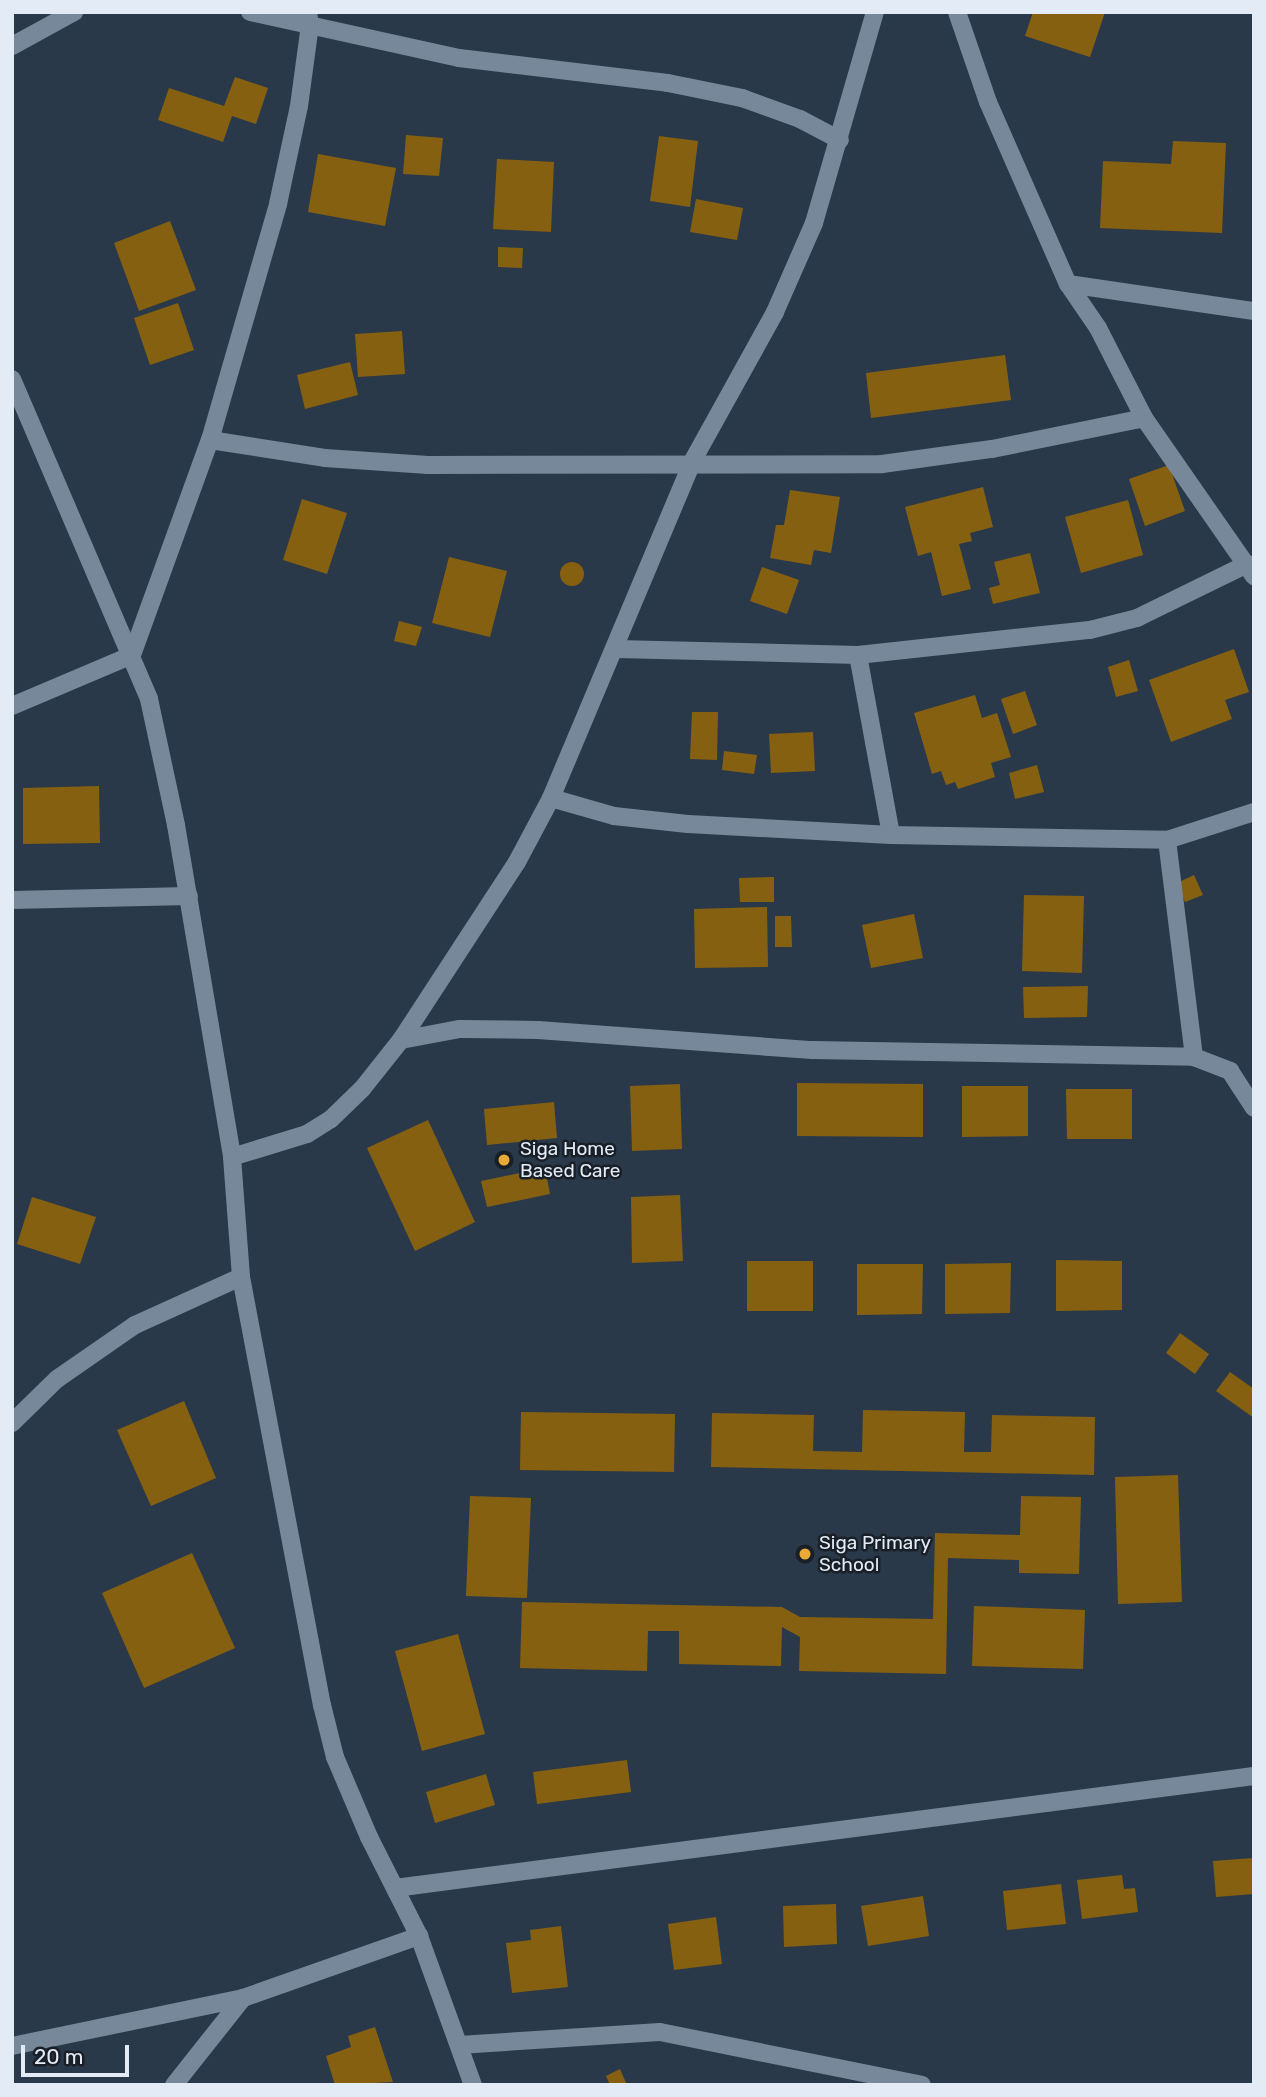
<!DOCTYPE html>
<style>
body{margin:0}
#map{position:relative;width:1266px;height:2097px;overflow:hidden;background:#2a3949;font-family:Rubik,sans-serif}
div>[style]{position:absolute}
.building>*{inset:0;background:#866011}
.round{border-radius:50%}
.minor>*{height:18px;margin:-9px;padding:0 9px;transform-origin:9px;border-radius:9px;background:#77889b}
.dots>*{width:19px;height:19px;translate:-50% -50%;box-sizing:border-box;border:4px solid #191f27;border-radius:50%}
span{translate:-50% -50%;white-space:nowrap;text-align:center;line-height:1.15;-webkit-text-stroke:5px #191f27;paint-order:stroke}
.poi-label{font-size:19px;color:#e2ebf6}
.left{translate:0 -50%;text-align:left}
.frame{position:absolute;inset:0;border:14px solid #e2ebf6;pointer-events:none}
.scale{position:absolute;left:21px;top:2045px;width:108px;height:32px;box-sizing:border-box;border:4px solid #e2ebf6;border-top:0;padding-left:9px;font-size:21px;line-height:24px;white-space:nowrap;color:#e2ebf6;-webkit-text-stroke:5px #191f27;paint-order:stroke}
</style>
<div id="map">
<div class="building">
<div style="clip-path:polygon(1033px 12px,1105px 12px,1090px 57px,1025px 36px)"></div>
<div style="clip-path:polygon(235px 77px,268px 88px,256px 124px,232px 116px,223px 142px,158px 120px,169px 88px,224px 106px)"></div>
<div style="clip-path:polygon(406px 135px,443px 138px,439px 176px,403px 174px)"></div>
<div style="clip-path:polygon(659px 136px,698px 141px,690px 207px,650px 201px)"></div>
<div style="clip-path:polygon(1173px 141px,1226px 143px,1222px 233px,1100px 228px,1103px 161px,1171px 164px)"></div>
<div style="clip-path:polygon(318px 154px,396px 168px,385px 226px,308px 212px)"></div>
<div style="clip-path:polygon(497px 159px,554px 162px,551px 232px,493px 229px)"></div>
<div style="clip-path:polygon(696px 199px,743px 208px,737px 240px,690px 232px)"></div>
<div style="clip-path:polygon(170px 221px,196px 290px,139px 311px,114px 243px)"></div>
<div style="clip-path:polygon(498px 247px,523px 248px,522px 268px,498px 267px)"></div>
<div style="clip-path:polygon(178px 303px,194px 350px,150px 365px,134px 318px)"></div>
<div style="clip-path:polygon(402px 331px,405px 374px,358px 377px,355px 334px)"></div>
<div style="clip-path:polygon(1005px 355px,1011px 400px,871px 418px,866px 373px)"></div>
<div style="clip-path:polygon(350px 362px,358px 395px,305px 409px,297px 375px)"></div>
<div style="clip-path:polygon(1169px 465px,1185px 511px,1145px 526px,1129px 479px)"></div>
<div style="clip-path:polygon(983px 487px,993px 527px,970px 533px,972px 541px,959px 544px,971px 589px,942px 596px,931px 552px,918px 556px,905px 507px)"></div>
<div style="clip-path:polygon(790px 490px,840px 497px,831px 553px,814px 550px,811px 565px,770px 558px,776px 525px,784px 525px)"></div>
<div style="clip-path:polygon(302px 499px,347px 513px,327px 574px,283px 560px)"></div>
<div style="clip-path:polygon(1128px 500px,1143px 555px,1081px 573px,1065px 517px)"></div>
<div style="clip-path:polygon(1030px 553px,1040px 593px,993px 604px,989px 588px,1000px 585px,994px 562px)"></div>
<div style="clip-path:polygon(449px 557px,507px 571px,490px 637px,432px 623px)"></div>
<div class="round" style="left:560px;top:562px;width:24px;height:24px"></div>
<div style="clip-path:polygon(762px 567px,799px 580px,787px 614px,750px 601px)"></div>
<div style="clip-path:polygon(399px 621px,422px 627px,416px 646px,394px 641px)"></div>
<div style="clip-path:polygon(1234px 649px,1249px 692px,1225px 700px,1232px 719px,1171px 742px,1149px 680px)"></div>
<div style="clip-path:polygon(1129px 660px,1138px 691px,1116px 697px,1108px 667px)"></div>
<div style="clip-path:polygon(1025px 691px,1037px 725px,1013px 734px,1001px 699px)"></div>
<div style="clip-path:polygon(975px 695px,982px 718px,997px 713px,1011px 757px,991px 763px,995px 777px,958px 789px,955px 782px,946px 785px,941px 771px,932px 774px,914px 713px)"></div>
<div style="clip-path:polygon(692px 712px,718px 712px,717px 760px,690px 759px)"></div>
<div style="clip-path:polygon(813px 732px,815px 771px,771px 773px,769px 734px)"></div>
<div style="clip-path:polygon(724px 751px,757px 755px,754px 774px,722px 770px)"></div>
<div style="clip-path:polygon(1037px 765px,1044px 792px,1015px 799px,1009px 773px)"></div>
<div style="clip-path:polygon(99px 786px,100px 843px,23px 844px,23px 788px)"></div>
<div style="clip-path:polygon(1194px 875px,1203px 895px,1185px 902px,1177px 883px)"></div>
<div style="clip-path:polygon(774px 877px,774px 902px,740px 902px,739px 878px)"></div>
<div style="clip-path:polygon(1024px 895px,1084px 896px,1082px 973px,1022px 971px)"></div>
<div style="clip-path:polygon(767px 907px,768px 967px,695px 968px,694px 909px)"></div>
<div style="clip-path:polygon(914px 914px,923px 958px,871px 968px,862px 925px)"></div>
<div style="clip-path:polygon(775px 916px,791px 916px,792px 947px,775px 947px)"></div>
<div style="clip-path:polygon(1088px 986px,1087px 1017px,1024px 1018px,1023px 987px)"></div>
<div style="clip-path:polygon(797px 1083px,923px 1084px,923px 1137px,797px 1136px)"></div>
<div style="clip-path:polygon(680px 1084px,682px 1149px,632px 1151px,630px 1086px)"></div>
<div style="clip-path:polygon(962px 1086px,1028px 1086px,1028px 1136px,962px 1137px)"></div>
<div style="clip-path:polygon(1066px 1089px,1132px 1089px,1132px 1139px,1067px 1139px)"></div>
<div style="clip-path:polygon(554px 1102px,557px 1138px,487px 1145px,484px 1109px)"></div>
<div style="clip-path:polygon(428px 1120px,475px 1222px,415px 1251px,367px 1148px)"></div>
<div style="clip-path:polygon(545px 1168px,550px 1194px,487px 1207px,481px 1181px)"></div>
<div style="clip-path:polygon(680px 1195px,683px 1261px,632px 1263px,631px 1197px)"></div>
<div style="clip-path:polygon(32px 1197px,96px 1217px,80px 1264px,17px 1244px)"></div>
<div style="clip-path:polygon(1056px 1260px,1122px 1261px,1122px 1310px,1056px 1311px)"></div>
<div style="clip-path:polygon(747px 1261px,813px 1261px,813px 1311px,747px 1311px)"></div>
<div style="clip-path:polygon(1011px 1263px,1010px 1313px,945px 1314px,945px 1264px)"></div>
<div style="clip-path:polygon(857px 1264px,923px 1264px,922px 1314px,857px 1315px)"></div>
<div style="clip-path:polygon(1180px 1333px,1209px 1354px,1195px 1374px,1166px 1353px)"></div>
<div style="clip-path:polygon(1230px 1372px,1254px 1389px,1254px 1418px,1216px 1391px)"></div>
<div style="clip-path:polygon(184px 1401px,216px 1478px,151px 1506px,117px 1430px)"></div>
<div style="clip-path:polygon(863px 1410px,965px 1412px,964px 1452px,991px 1452px,992px 1415px,1095px 1417px,1094px 1475px,711px 1467px,712px 1413px,814px 1415px,813px 1451px,862px 1452px)"></div>
<div style="clip-path:polygon(521px 1412px,675px 1414px,674px 1472px,520px 1470px)"></div>
<div style="clip-path:polygon(1178px 1475px,1182px 1602px,1118px 1604px,1115px 1477px)"></div>
<div style="clip-path:polygon(470px 1496px,531px 1498px,527px 1598px,466px 1596px)"></div>
<div style="clip-path:polygon(1021px 1496px,1081px 1497px,1079px 1574px,1019px 1573px,1019px 1560px,948px 1558px,946px 1674px,799px 1671px,800px 1637px,782px 1627px,781px 1666px,679px 1664px,679px 1631px,648px 1631px,647px 1671px,520px 1668px,522px 1602px,782px 1607px,800px 1617px,933px 1619px,935px 1533px,1020px 1535px)"></div>
<div style="clip-path:polygon(192px 1553px,235px 1648px,144px 1688px,102px 1593px)"></div>
<div style="clip-path:polygon(974px 1606px,1085px 1610px,1083px 1669px,972px 1666px)"></div>
<div style="clip-path:polygon(458px 1634px,485px 1734px,422px 1751px,395px 1651px)"></div>
<div style="clip-path:polygon(627px 1760px,631px 1792px,537px 1804px,533px 1772px)"></div>
<div style="clip-path:polygon(486px 1774px,495px 1805px,435px 1823px,426px 1792px)"></div>
<div style="clip-path:polygon(1253px 1858px,1254px 1894px,1216px 1897px,1213px 1861px)"></div>
<div style="clip-path:polygon(1122px 1875px,1124px 1889px,1135px 1888px,1138px 1912px,1082px 1919px,1077px 1880px)"></div>
<div style="clip-path:polygon(1061px 1884px,1066px 1924px,1007px 1930px,1003px 1891px)"></div>
<div style="clip-path:polygon(923px 1896px,929px 1936px,868px 1946px,861px 1906px)"></div>
<div style="clip-path:polygon(836px 1904px,837px 1944px,784px 1947px,783px 1906px)"></div>
<div style="clip-path:polygon(716px 1917px,722px 1964px,674px 1970px,668px 1924px)"></div>
<div style="clip-path:polygon(561px 1926px,568px 1987px,512px 1993px,506px 1943px,531px 1940px,530px 1930px)"></div>
<div style="clip-path:polygon(375px 2027px,393px 2082px,335px 2085px,326px 2056px,351px 2047px,348px 2036px)"></div>
<div style="clip-path:polygon(620px 2069px,627px 2085px,610px 2085px,606px 2076px)"></div>
</div>
<div class="minor">
<div style="left:250px;top:12px;width:214px;rotate:12.4deg"></div>
<div style="left:459px;top:58px;width:210px;rotate:6.8deg"></div>
<div style="left:668px;top:83px;width:76px;rotate:11.5deg"></div>
<div style="left:742px;top:98px;width:62px;rotate:19.9deg"></div>
<div style="left:800px;top:119px;width:45px;rotate:27.7deg"></div>
<div style="left:957px;top:12px;width:95px;rotate:71deg"></div>
<div style="left:988px;top:102px;width:199px;rotate:66.3deg"></div>
<div style="left:1068px;top:284px;width:53px;rotate:55.7deg"></div>
<div style="left:1098px;top:328px;width:101px;rotate:62.9deg"></div>
<div style="left:1144px;top:418px;width:193px;rotate:55.2deg"></div>
<div style="left:12px;top:46px;width:71px;rotate:-28.7deg"></div>
<div style="left:1068px;top:284px;width:188px;rotate:8.3deg"></div>
<div style="left:12px;top:379px;width:348px;rotate:66.8deg"></div>
<div style="left:149px;top:699px;width:129px;rotate:77.9deg"></div>
<div style="left:176px;top:825px;width:337px;rotate:80.4deg"></div>
<div style="left:232px;top:1157px;width:120px;rotate:85.7deg"></div>
<div style="left:241px;top:1277px;width:436px;rotate:79.3deg"></div>
<div style="left:322px;top:1705px;width:54px;rotate:76deg"></div>
<div style="left:335px;top:1757px;width:87px;rotate:67deg"></div>
<div style="left:369px;top:1837px;width:111px;rotate:63.2deg"></div>
<div style="left:419px;top:1936px;width:158px;rotate:70.1deg"></div>
<div style="left:210px;top:440px;width:116px;rotate:8.9deg"></div>
<div style="left:325px;top:458px;width:103px;rotate:3.9deg"></div>
<div style="left:428px;top:465px;width:454px;rotate:-0.1deg"></div>
<div style="left:882px;top:464px;width:111px;rotate:-7.8deg"></div>
<div style="left:992px;top:449px;width:155px;rotate:-11.5deg"></div>
<div style="left:616px;top:649px;width:242px;rotate:1.4deg"></div>
<div style="left:858px;top:655px;width:233px;rotate:-6.2deg"></div>
<div style="left:1090px;top:630px;width:49px;rotate:-14.3deg"></div>
<div style="left:1137px;top:618px;width:123px;rotate:-26.1deg"></div>
<div style="left:858px;top:655px;width:183px;rotate:79.6deg"></div>
<div style="left:12px;top:706px;width:130px;rotate:-23deg"></div>
<div style="left:132px;top:655px;width:229px;rotate:-70.1deg"></div>
<div style="left:210px;top:440px;width:246px;rotate:-73.9deg"></div>
<div style="left:278px;top:204px;width:100px;rotate:-77.9deg"></div>
<div style="left:299px;top:106px;width:82px;rotate:-82.3deg"></div>
<div style="left:310px;top:25px;width:13px;rotate:-99deg"></div>
<div style="left:551px;top:798px;width:66px;rotate:15.9deg"></div>
<div style="left:614px;top:816px;width:74px;rotate:6.2deg"></div>
<div style="left:688px;top:824px;width:203px;rotate:3.1deg"></div>
<div style="left:891px;top:835px;width:276px;rotate:1deg"></div>
<div style="left:1167px;top:840px;width:91px;rotate:-17.8deg"></div>
<div style="left:1167px;top:840px;width:219px;rotate:82.9deg"></div>
<div style="left:12px;top:900px;width:177px;rotate:-1.3deg"></div>
<div style="left:401px;top:1040px;width:60px;rotate:-10.6deg"></div>
<div style="left:460px;top:1029px;width:78px;rotate:0.7deg"></div>
<div style="left:538px;top:1030px;width:275px;rotate:4.2deg"></div>
<div style="left:812px;top:1050px;width:382px;rotate:1deg"></div>
<div style="left:1194px;top:1057px;width:39px;rotate:21deg"></div>
<div style="left:1230px;top:1071px;width:44px;rotate:57deg"></div>
<div style="left:232px;top:1157px;width:78px;rotate:-17deg"></div>
<div style="left:307px;top:1134px;width:28px;rotate:-32deg"></div>
<div style="left:331px;top:1119px;width:43px;rotate:-44.1deg"></div>
<div style="left:362px;top:1089px;width:63px;rotate:-51.5deg"></div>
<div style="left:401px;top:1040px;width:212px;rotate:-56.9deg"></div>
<div style="left:517px;top:862px;width:72px;rotate:-62deg"></div>
<div style="left:551px;top:798px;width:364px;rotate:-67.2deg"></div>
<div style="left:692px;top:462px;width:171px;rotate:-61deg"></div>
<div style="left:775px;top:312px;width:97px;rotate:-66.3deg"></div>
<div style="left:814px;top:223px;width:220px;rotate:-73.9deg"></div>
<div style="left:12px;top:1423px;width:63px;rotate:-44.4deg"></div>
<div style="left:57px;top:1379px;width:95px;rotate:-34.7deg"></div>
<div style="left:135px;top:1325px;width:116px;rotate:-24.4deg"></div>
<div style="left:395px;top:1888px;width:866px;rotate:-7.43deg"></div>
<div style="left:459px;top:2045px;width:201px;rotate:-3.7deg"></div>
<div style="left:660px;top:2032px;width:267px;rotate:11.4deg"></div>
<div style="left:12px;top:2046px;width:236px;rotate:-11.7deg"></div>
<div style="left:243px;top:1998px;width:187px;rotate:-19.4deg"></div>
<div style="left:174px;top:2085px;width:111px;rotate:-51.6deg"></div>
</div>
<div class="dots">
<div style="left:504px;top:1160px;background:#e8ab37"></div>
<div style="left:805px;top:1554px;background:#e8ab37"></div>
</div>
<div class="poi-label">
<span class="left" style="left:520px;top:1160px">Siga Home<br>Based Care</span>
<span class="left" style="left:819px;top:1554px">Siga Primary<br>School</span>
</div>
<div class="frame"></div>
<div class="scale">20 m</div>
</div>
